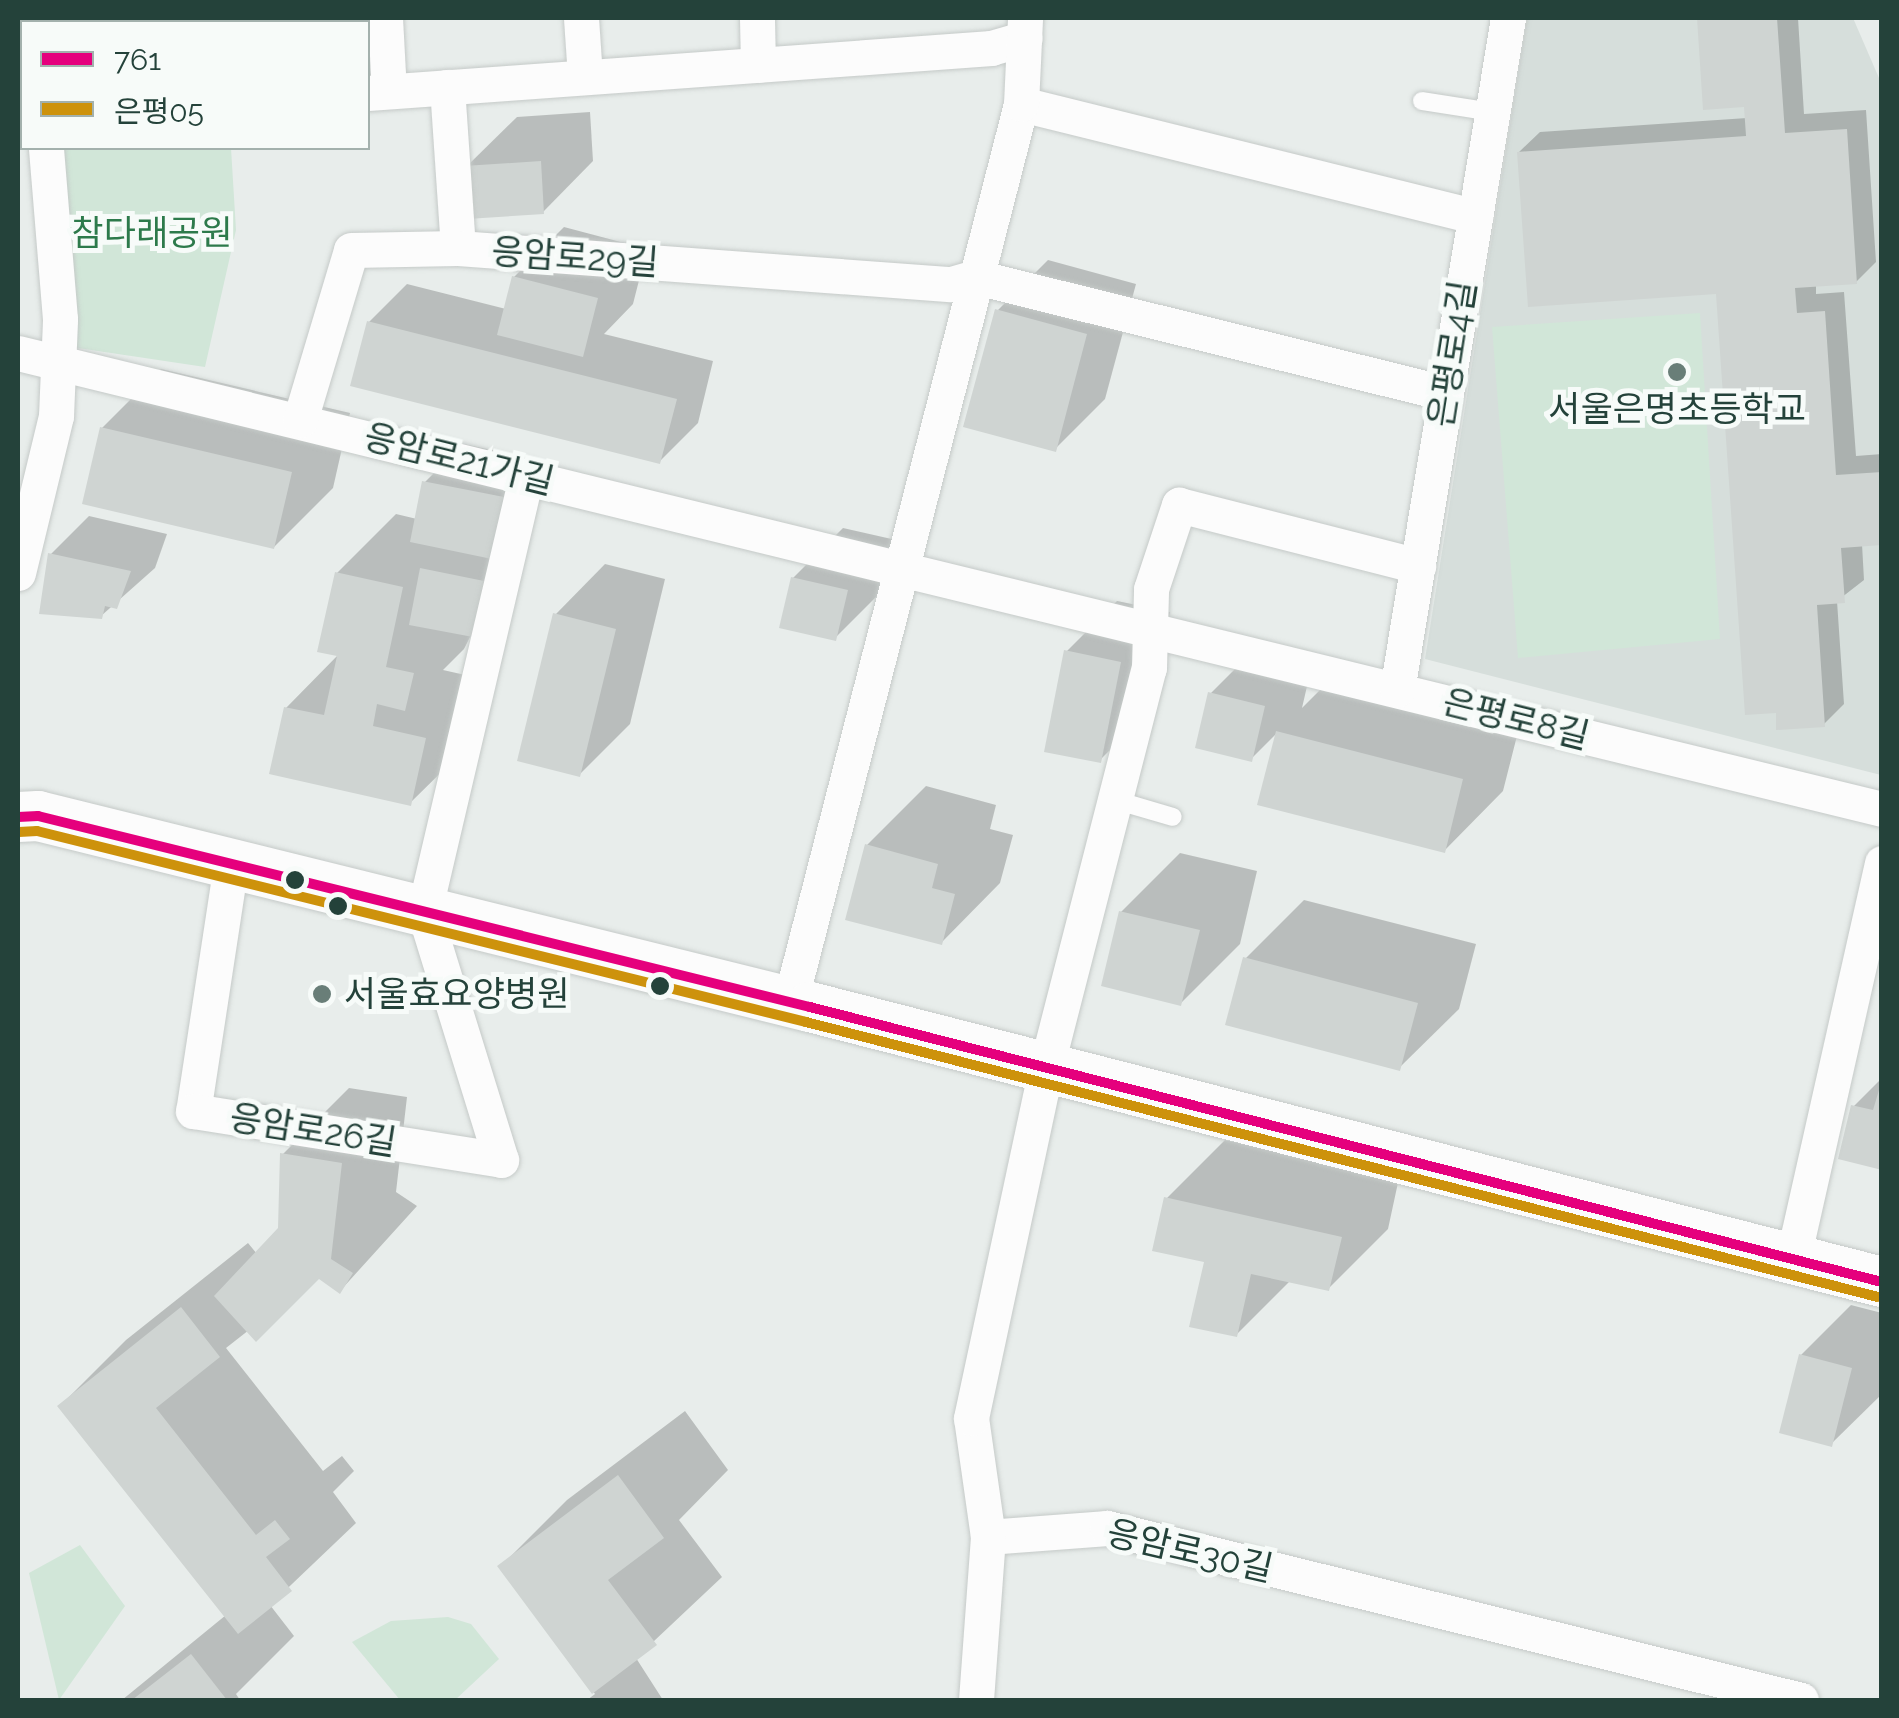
<!DOCTYPE html>
<meta charset="utf-8">
<style>
body{margin:0}
#map{position:relative;width:1899px;height:1718px;overflow:hidden;background:#e8edeb;font-family:Raleway,"Noto Sans KR",sans-serif}
div>[style]{position:absolute}
.built>*{inset:0;background:#d6dedb}
.green>*{inset:0;background:#d1e6d8}
.shadow>*{inset:0;background:#0003}
.building>*{inset:0;background:#cfd4d2}
.roads{filter:drop-shadow(0 0 2px #c5cac8) drop-shadow(0 0 2px #c5cac8)}
.lane>*{height:18px;margin:-9px;padding:0 9px;transform-origin:9px;border-radius:9px;background:#fcfcfc}
.street>*{height:35px;margin:-17.5px;padding:0 17.5px;transform-origin:17.5px;border-radius:17.5px;background:#fcfcfc}
.secondary>*{height:50px;margin:-25px;padding:0 25px;transform-origin:25px;border-radius:25px;background:#fcfcfc}
.bus-1>*{height:10px;margin:-5px;padding:0 5px;transform-origin:5px;border-radius:5px;background:#e5007d}
.bus-2>*{height:10px;margin:-5px;padding:0 5px;transform-origin:5px;border-radius:5px;background:#cd920c}
.dots>*{width:28px;height:28px;translate:-50% -50%;box-sizing:border-box;border:5px solid #f7fbf9;border-radius:50%}
span{translate:-50% -50%;white-space:nowrap;text-align:center;line-height:1.15;-webkit-text-stroke:10px #f7fbf9;paint-order:stroke}
.park-label{font-size:35px;color:#2d7a4b}
.street-label{font-size:35px;color:#24423a}
.poi-label{font-size:35px;color:#24423a}
.left{translate:0 -50%;text-align:left}
.frame{position:absolute;inset:0;border:20px solid #24423a;pointer-events:none}
.legend{position:absolute;left:20px;top:20px;width:350px;height:130px;box-sizing:border-box;background:#f7fbf9;border:2px solid #a3b1ad;margin:0;padding:12px 18px;list-style:none;font-size:30px;color:#24423a}
.legend li{display:flex;align-items:center;gap:20px;height:50px}
.legend b{width:50px;border:2px solid #a3b1ad}
</style>
<div id="map">
<div class="built">
<div style="clip-path:polygon(1527px 18px,1853px 18px,1882px 85px,1881px 775px,1425px 659px)"></div>
</div>
<div class="green">
<div style="clip-path:polygon(61px 148px,231px 148px,236px 230px,205px 367px,71px 347px,78px 328px)"></div>
<div style="clip-path:polygon(1700px 313px,1720px 639px,1518px 658px,1492px 327px)"></div>
<div style="clip-path:polygon(80px 1545px,125px 1606px,59px 1700px,29px 1573px)"></div>
<div style="clip-path:polygon(448px 1617px,471px 1624px,499px 1659px,455px 1700px,400px 1700px,352px 1642px,391px 1621px)"></div>
</div>
<div class="shadow">
<div style="clip-path:polygon(1699px 18px,1798px 18px,1804px 114px,1866px 110px,1876px 262px,1856px 282px,1816px 285px,1816px 294px,1844px 292px,1856px 456px,1882px 454px,1882px 543px,1862px 544px,1864px 580px,1837px 601px,1844px 704px,1824px 724px,1718px 292px,1519px 152px,1540px 132px,1747px 118px,1746px 104px,1706px 107px)"></div>
<div style="clip-path:polygon(590px 112px,593px 161px,543px 212px,466px 167px,517px 117px)"></div>
<div style="clip-path:polygon(564px 227px,647px 249px,633px 304px,604px 334px,713px 361px,698px 423px,660px 461px,369px 322px,407px 284px,506px 309px,514px 277px)"></div>
<div style="clip-path:polygon(1048px 260px,1136px 284px,1105px 399px,1055px 449px,998px 310px)"></div>
<div style="clip-path:polygon(161px 369px,350px 413px,333px 488px,274px 547px,102px 428px)"></div>
<div style="clip-path:polygon(463px 444px,541px 460px,530px 518px,464px 649px,443px 670px,483px 679px,470px 744px,410px 803px,286px 708px,339px 654px,337px 573px,396px 514px,417px 519px,425px 482px)"></div>
<div style="clip-path:polygon(89px 516px,167px 534px,155px 568px,101px 616px,42px 612px,51px 554px)"></div>
<div style="clip-path:polygon(843px 528px,896px 540px,885px 588px,835px 638px,793px 578px)"></div>
<div style="clip-path:polygon(605px 564px,665px 579px,630px 724px,580px 774px,555px 615px)"></div>
<div style="clip-path:polygon(1117px 601px,1170px 612px,1150px 710px,1100px 760px,1067px 651px)"></div>
<div style="clip-path:polygon(1261px 643px,1314px 656px,1302px 708px,1337px 673px,1521px 720px,1503px 791px,1444px 851px,1278px 732px,1251px 759px,1210px 694px)"></div>
<div style="clip-path:polygon(926px 786px,996px 805px,990px 829px,1013px 835px,1000px 883px,941px 943px,867px 845px)"></div>
<div style="clip-path:polygon(1180px 853px,1257px 871px,1240px 944px,1181px 1003px,1121px 912px)"></div>
<div style="clip-path:polygon(1304px 900px,1476px 944px,1459px 1009px,1399px 1068px,1245px 959px)"></div>
<div style="clip-path:polygon(1882px 1078px,1882px 1167px,1854px 1106px)"></div>
<div style="clip-path:polygon(349px 1088px,407px 1097px,396px 1192px,417px 1206px,340px 1291px,318px 1276px,226px 1348px,323px 1471px,342px 1456px,354px 1471px,333px 1492px,356px 1523px,270px 1605px,294px 1636px,236px 1694px,240px 1700px,122px 1700px,226px 1615px,60px 1406px,126px 1340px,248px 1243px,257px 1254px,280px 1229px,283px 1154px)"></div>
<div style="clip-path:polygon(1225px 1140px,1399px 1178px,1388px 1229px,1329px 1288px,1291px 1280px,1236px 1335px,1207px 1260px,1166px 1199px)"></div>
<div style="clip-path:polygon(1851px 1305px,1882px 1313px,1882px 1394px,1831px 1444px,1801px 1355px)"></div>
<div style="clip-path:polygon(685px 1411px,728px 1470px,679px 1520px,722px 1577px,636px 1658px,663px 1700px,587px 1700px,595px 1694px,501px 1566px,567px 1500px)"></div>
</div>
<div class="building">
<div style="clip-path:polygon(1697px 18px,1777px 18px,1785px 133px,1847px 129px,1857px 284px,1795px 288px,1797px 313px,1825px 311px,1836px 475px,1882px 472px,1882px 545px,1841px 548px,1845px 603px,1817px 605px,1825px 727px,1776px 730px,1776px 713px,1745px 715px,1716px 294px,1528px 307px,1517px 152px,1746px 136px,1744px 107px,1703px 110px)"></div>
<div style="clip-path:polygon(541px 161px,544px 214px,467px 219px,464px 166px)"></div>
<div style="clip-path:polygon(512px 276px,598px 298px,583px 357px,497px 335px)"></div>
<div style="clip-path:polygon(995px 309px,1087px 334px,1056px 452px,963px 427px)"></div>
<div style="clip-path:polygon(367px 321px,677px 399px,660px 464px,350px 386px)"></div>
<div style="clip-path:polygon(100px 427px,292px 472px,274px 549px,82px 504px)"></div>
<div style="clip-path:polygon(422px 481px,504px 497px,492px 559px,410px 542px)"></div>
<div style="clip-path:polygon(48px 553px,131px 571px,117px 609px,105px 606px,102px 619px,39px 614px)"></div>
<div style="clip-path:polygon(420px 568px,484px 581px,473px 637px,409px 625px)"></div>
<div style="clip-path:polygon(335px 572px,403px 587px,386px 667px,414px 673px,405px 711px,377px 704px,373px 726px,426px 738px,411px 806px,269px 774px,284px 707px,324px 715px,337px 656px,317px 652px)"></div>
<div style="clip-path:polygon(791px 577px,848px 590px,836px 641px,779px 628px)"></div>
<div style="clip-path:polygon(553px 613px,616px 629px,580px 777px,517px 761px)"></div>
<div style="clip-path:polygon(1064px 650px,1121px 662px,1101px 763px,1044px 752px)"></div>
<div style="clip-path:polygon(1208px 692px,1265px 706px,1252px 762px,1195px 748px)"></div>
<div style="clip-path:polygon(1276px 731px,1463px 779px,1445px 853px,1257px 805px)"></div>
<div style="clip-path:polygon(865px 844px,938px 864px,932px 888px,955px 894px,942px 945px,845px 920px)"></div>
<div style="clip-path:polygon(1119px 911px,1200px 930px,1181px 1006px,1101px 986px)"></div>
<div style="clip-path:polygon(1243px 957px,1418px 1003px,1400px 1071px,1225px 1025px)"></div>
<div style="clip-path:polygon(1882px 1080px,1882px 1170px,1838px 1159px,1851px 1105px,1873px 1110px)"></div>
<div style="clip-path:polygon(280px 1153px,342px 1163px,331px 1259px,353px 1273px,340px 1294px,319px 1279px,256px 1342px,214px 1296px,278px 1228px)"></div>
<div style="clip-path:polygon(1164px 1197px,1342px 1237px,1329px 1291px,1251px 1274px,1237px 1337px,1189px 1327px,1204px 1262px,1152px 1251px)"></div>
<div style="clip-path:polygon(181px 1307px,220px 1357px,156px 1408px,256px 1535px,275px 1520px,290px 1539px,266px 1557px,292px 1591px,238px 1634px,57px 1406px)"></div>
<div style="clip-path:polygon(1799px 1354px,1852px 1368px,1832px 1447px,1779px 1433px)"></div>
<div style="clip-path:polygon(618px 1475px,664px 1538px,608px 1580px,657px 1645px,592px 1694px,497px 1566px)"></div>
<div style="clip-path:polygon(191px 1654px,227px 1700px,132px 1700px)"></div>
</div>
<div class="roads">
<div class="lane">
<div style="left:1422px;top:101px;width:71px;rotate:8.9deg"></div>
<div style="left:1115px;top:800px;width:60px;rotate:16.3deg"></div>
</div>
<div class="street">
<div style="left:385px;top:18px;width:73px;rotate:86.9deg"></div>
<div style="left:581px;top:18px;width:59px;rotate:86.1deg"></div>
<div style="left:757px;top:18px;width:47px;rotate:88.8deg"></div>
<div style="left:18px;top:20px;width:18px;rotate:-6deg"></div>
<div style="left:447px;top:87px;width:161px;rotate:86.1deg"></div>
<div style="left:368px;top:93px;width:625px;rotate:-4.13deg"></div>
<div style="left:991px;top:48px;width:35px;rotate:-16deg"></div>
<div style="left:1021px;top:104px;width:468px;rotate:13.9deg"></div>
<div style="left:18px;top:353px;width:1919px;rotate:13.75deg"></div>
<div style="left:300px;top:420px;width:177px;rotate:-73.3deg"></div>
<div style="left:351px;top:250px;width:107px;rotate:-1.1deg"></div>
<div style="left:458px;top:248px;width:494px;rotate:4.2deg"></div>
<div style="left:951px;top:284px;width:26px;rotate:-16deg"></div>
<div style="left:976px;top:277px;width:484px;rotate:13.9deg"></div>
<div style="left:18px;top:573px;width:162px;rotate:-76.4deg"></div>
<div style="left:56px;top:416px;width:97px;rotate:-87.6deg"></div>
<div style="left:60px;top:319px;width:172px;rotate:-94.7deg"></div>
<div style="left:1397px;top:690px;width:681px;rotate:-80.62deg"></div>
<div style="left:231px;top:864px;width:250px;rotate:98.7deg"></div>
<div style="left:193px;top:1111px;width:312px;rotate:9deg"></div>
<div style="left:501px;top:1160px;width:260px;rotate:-107.2deg"></div>
<div style="left:424px;top:912px;width:448px;rotate:-76.8deg"></div>
<div style="left:790px;top:1002px;width:927px;rotate:-75.57deg"></div>
<div style="left:1021px;top:104px;width:86px;rotate:-87.3deg"></div>
<div style="left:1793px;top:1258px;width:405px;rotate:-77.3deg"></div>
<div style="left:988px;top:1537px;width:119px;rotate:-4.3deg"></div>
<div style="left:1107px;top:1528px;width:715px;rotate:13.92deg"></div>
<div style="left:976px;top:1700px;width:163px;rotate:-85.8deg"></div>
<div style="left:988px;top:1537px;width:120px;rotate:-98.1deg"></div>
<div style="left:971px;top:1418px;width:358px;rotate:-77.9deg"></div>
<div style="left:1046px;top:1068px;width:413px;rotate:-75.6deg"></div>
<div style="left:1149px;top:668px;width:79px;rotate:-88.5deg"></div>
<div style="left:1151px;top:589px;width:89px;rotate:-71.6deg"></div>
<div style="left:1179px;top:505px;width:247px;rotate:14.3deg"></div>
</div>
<div class="secondary">
<div style="left:18px;top:817px;width:20px;rotate:-3deg"></div>
<div style="left:38px;top:816px;width:795px;rotate:13.9deg"></div>
<div style="left:810px;top:1007px;width:1107px;rotate:14.39deg"></div>
</div>
</div>
<div class="bus-1">
<div style="left:18px;top:817px;width:20px;rotate:-3deg"></div>
<div style="left:38px;top:816px;width:795px;rotate:13.9deg"></div>
<div style="left:810px;top:1007px;width:1107px;rotate:14.39deg"></div>
</div>
<div class="bus-2">
<div style="left:19px;top:832px;width:18px;rotate:-3deg"></div>
<div style="left:37px;top:831px;width:792px;rotate:13.95deg"></div>
<div style="left:806px;top:1022px;width:1107px;rotate:14.39deg"></div>
</div>
<div class="dots">
<div style="left:1677px;top:372px;background:#697e78"></div>
<div style="left:295px;top:880px;background:#24423a"></div>
<div style="left:338px;top:906px;background:#24423a"></div>
<div style="left:660px;top:986px;background:#24423a"></div>
<div style="left:322px;top:994px;background:#697e78"></div>
</div>
<div class="park-label">
<span style="left:152px;top:233px">참다래공원</span>
</div>
<div class="street-label">
<span style="left:575px;top:257px;rotate:4deg">응암로29길</span>
<span style="left:1452px;top:354px;rotate:-81deg">은평로4길</span>
<span style="left:459px;top:459px;rotate:14deg">응암로21가길</span>
<span style="left:1516px;top:719px;rotate:14deg">은평로8길</span>
<span style="left:313px;top:1130px;rotate:9deg">응암로26길</span>
<span style="left:1190px;top:1551px;rotate:13deg">응암로30길</span>
</div>
<div class="poi-label">
<span style="left:1677px;top:409px">서울은명초등학교</span>
<span class="left" style="left:344px;top:994px">서울효요양병원</span>
</div>
<div class="frame"></div>
<ul class="legend">
<li><b style="height:12px;background:#e5007d"></b>761</li>
<li><b style="height:12px;background:#cd920c"></b>은평05</li>
</ul>
</div>
